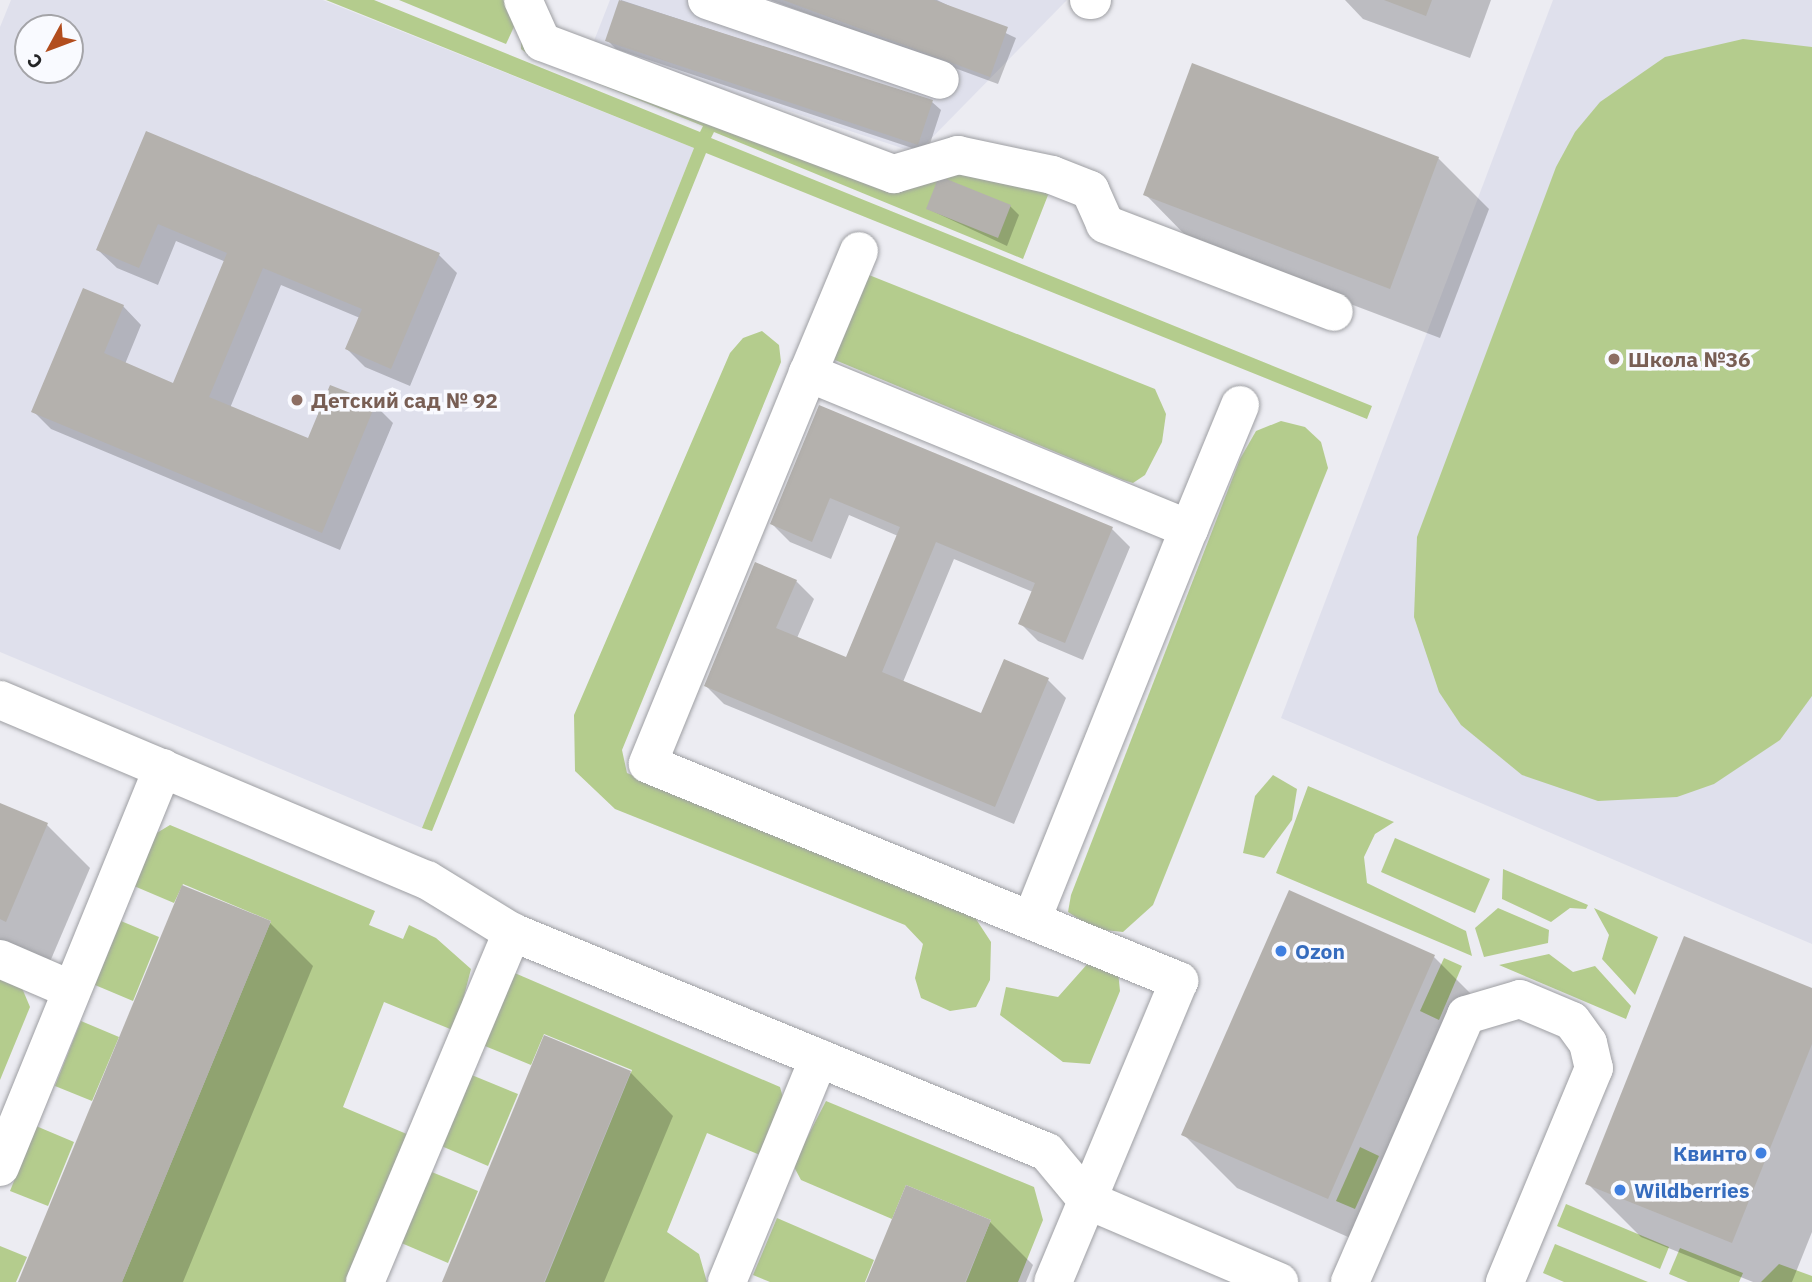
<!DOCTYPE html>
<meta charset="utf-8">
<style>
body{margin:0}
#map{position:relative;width:1812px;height:1282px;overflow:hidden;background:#ececf2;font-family:"IBM Plex Sans",sans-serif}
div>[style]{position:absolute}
.built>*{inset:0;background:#dfe0ec}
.green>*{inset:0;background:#b4cc8d}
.shadow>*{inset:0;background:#0003}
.building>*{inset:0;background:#b4b1ad}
.roads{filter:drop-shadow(0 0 2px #9e9fa3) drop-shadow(0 0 2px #9e9fa3)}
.minor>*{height:38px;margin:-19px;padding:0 19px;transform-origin:19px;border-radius:19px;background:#fff}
.dots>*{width:19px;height:19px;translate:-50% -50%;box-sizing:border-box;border:4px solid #f9faff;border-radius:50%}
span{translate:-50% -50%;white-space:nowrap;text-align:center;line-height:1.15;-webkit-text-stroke:7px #f9faff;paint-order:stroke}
.education-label{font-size:21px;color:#785e54;font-weight:700}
.left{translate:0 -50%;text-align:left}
.shop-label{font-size:21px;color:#366cbe;font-weight:700}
.right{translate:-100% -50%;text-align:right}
.north{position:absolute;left:14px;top:14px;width:70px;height:70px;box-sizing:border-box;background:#f9faff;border:2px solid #a4a4a8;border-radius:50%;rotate:229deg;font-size:19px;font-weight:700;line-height:28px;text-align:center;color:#242426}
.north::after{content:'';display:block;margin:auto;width:24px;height:32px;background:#b24d1e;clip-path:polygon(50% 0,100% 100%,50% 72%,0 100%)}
</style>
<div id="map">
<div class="built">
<div style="clip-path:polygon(evenodd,11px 0,323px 0,694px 148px,422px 828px,0 652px,0 27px,11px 0,28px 28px,70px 28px,70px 70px,28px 70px,28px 28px)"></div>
<div style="clip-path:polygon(610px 0,1067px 0,917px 153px,592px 46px)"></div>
<div style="clip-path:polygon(1553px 0,1812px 0,1812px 944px,1281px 718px)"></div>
</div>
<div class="green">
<div style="clip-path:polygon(326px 0,374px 0,700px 132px,703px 126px,530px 56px,521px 49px,521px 38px,894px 181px,959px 162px,1050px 190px,1023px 259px,714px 132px,711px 138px,1372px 406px,1367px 419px,706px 153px,432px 831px,422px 828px,694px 148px)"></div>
<div style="clip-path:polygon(399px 0,508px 0,519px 16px,506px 44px)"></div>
<div style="clip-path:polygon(1743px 39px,1812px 47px,1812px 696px,1780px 740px,1714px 784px,1677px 797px,1598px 801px,1522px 775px,1461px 725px,1439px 692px,1414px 617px,1417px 537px,1556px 167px,1575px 132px,1600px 102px,1665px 57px)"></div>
<div style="clip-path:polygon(869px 275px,1155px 389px,1166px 414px,1162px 442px,1145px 475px,1133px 483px,1123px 480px,835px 360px,827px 351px)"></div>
<div style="clip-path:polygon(762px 331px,779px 345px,781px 362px,622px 750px,627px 773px,972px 913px,991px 942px,990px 980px,976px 1007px,950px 1011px,921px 998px,915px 978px,923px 944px,905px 925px,615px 809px,575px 771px,574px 715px,730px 353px,743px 338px)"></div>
<div style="clip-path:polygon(1281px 421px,1305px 427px,1321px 442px,1328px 468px,1153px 905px,1123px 932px,1094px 929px,1068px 912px,1071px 895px,1240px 459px,1256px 431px)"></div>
<div style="clip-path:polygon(1273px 775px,1297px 789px,1292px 820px,1264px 858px,1243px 853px,1255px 796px)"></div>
<div style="clip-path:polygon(1308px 786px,1394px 822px,1375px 834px,1364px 857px,1367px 883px,1466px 931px,1472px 956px,1276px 873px)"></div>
<div style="clip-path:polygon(170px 825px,375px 911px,369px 925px,403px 939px,409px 925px,436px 938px,471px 969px,455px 1031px,384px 1002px,343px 1107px,409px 1135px,349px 1282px,122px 1282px,271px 921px,183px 884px,174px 903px,134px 886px,155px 834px)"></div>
<div style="clip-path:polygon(1395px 838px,1490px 879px,1475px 913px,1381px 872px)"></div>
<div style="clip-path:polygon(1503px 869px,1588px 905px,1586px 909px,1570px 908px,1551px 922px,1502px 899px)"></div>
<div style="clip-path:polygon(1498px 908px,1549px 930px,1548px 943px,1484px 957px,1475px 928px)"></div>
<div style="clip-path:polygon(1594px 908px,1658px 937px,1635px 995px,1602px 959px,1609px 935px)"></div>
<div style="clip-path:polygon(121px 921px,159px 937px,133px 1001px,95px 985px)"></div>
<div style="clip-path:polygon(1549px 954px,1573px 972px,1595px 966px,1631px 1006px,1626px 1019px,1499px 965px)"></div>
<div style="clip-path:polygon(1444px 958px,1462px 966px,1439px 1020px,1420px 1011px)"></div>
<div style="clip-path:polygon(1090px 961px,1118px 971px,1120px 991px,1090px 1064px,1063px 1062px,1000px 1015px,1006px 987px,1058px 997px)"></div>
<div style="clip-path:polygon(510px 971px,780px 1087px,784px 1101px,760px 1155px,707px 1133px,667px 1232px,699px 1254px,707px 1282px,545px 1282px,632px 1070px,544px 1034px,531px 1065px,480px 1044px)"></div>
<div style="clip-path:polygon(0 973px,22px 988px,30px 1007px,0 1080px)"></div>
<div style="clip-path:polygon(81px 1021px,119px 1037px,92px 1101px,55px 1086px)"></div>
<div style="clip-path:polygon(462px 1071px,518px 1094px,488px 1166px,432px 1142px)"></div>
<div style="clip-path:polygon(826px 1101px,1034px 1187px,1043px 1220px,1018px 1282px,966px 1282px,991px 1220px,906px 1185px,892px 1219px,801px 1180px,793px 1165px)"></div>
<div style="clip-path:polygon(36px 1126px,74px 1142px,48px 1206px,10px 1191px)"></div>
<div style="clip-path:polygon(1360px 1147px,1379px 1156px,1355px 1209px,1336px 1201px)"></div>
<div style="clip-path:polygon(422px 1168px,478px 1191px,448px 1263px,392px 1239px)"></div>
<div style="clip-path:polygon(1566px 1204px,1669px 1247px,1660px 1269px,1557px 1226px)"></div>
<div style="clip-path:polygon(777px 1218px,874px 1260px,865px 1282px,770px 1282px,753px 1275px)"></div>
<div style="clip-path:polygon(1555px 1244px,1648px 1282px,1564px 1282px,1543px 1273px)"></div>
<div style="clip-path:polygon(0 1246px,27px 1257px,16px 1282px,0 1282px)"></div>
<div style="clip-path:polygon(1680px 1248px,1743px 1273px,1739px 1282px,1688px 1282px,1669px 1274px)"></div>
<div style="clip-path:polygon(1779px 1264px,1812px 1276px,1812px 1282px,1761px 1282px)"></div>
</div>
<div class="shadow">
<div style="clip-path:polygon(621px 0,932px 102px,941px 110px,927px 153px,616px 49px,607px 40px)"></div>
<div style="clip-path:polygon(770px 0,937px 0,1016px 38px,998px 84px)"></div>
<div style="clip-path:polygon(1345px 0,1491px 0,1470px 58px,1363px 19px)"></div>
<div style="clip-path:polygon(147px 133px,439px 255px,457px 273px,410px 386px,365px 367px,347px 349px,360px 318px,281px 285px,230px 408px,309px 441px,375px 405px,393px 423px,340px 550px,51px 429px,33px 411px,123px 306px,141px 325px,125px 364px,174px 385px,226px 262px,176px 241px,158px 285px,117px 268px,98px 250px)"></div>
<div style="clip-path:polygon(1438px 158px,1489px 209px,1440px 338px,1195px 245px,1145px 194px)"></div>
<div style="clip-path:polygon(1010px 206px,1019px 215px,1007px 246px,928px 209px)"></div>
<div style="clip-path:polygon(820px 407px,1112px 529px,1130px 547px,1083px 660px,1038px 641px,1020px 623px,1033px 592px,954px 559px,903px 682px,982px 715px,1048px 680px,1066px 698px,1014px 824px,724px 704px,706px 686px,796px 581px,814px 599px,797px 638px,847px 659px,898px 536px,849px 515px,831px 559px,790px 542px,772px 524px)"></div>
<div style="clip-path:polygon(0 805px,47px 825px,90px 868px,49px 964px,0 943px)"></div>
<div style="clip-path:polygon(270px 923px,313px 966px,183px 1282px,20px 1282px)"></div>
<div style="clip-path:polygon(1434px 957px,1488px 1011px,1382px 1252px,1237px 1188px,1183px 1134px)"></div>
<div style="clip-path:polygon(1812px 990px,1812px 1232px,1792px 1282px,1753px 1282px,1641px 1237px,1587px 1183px)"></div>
<div style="clip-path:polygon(630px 1072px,673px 1116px,604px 1282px,444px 1282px)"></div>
<div style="clip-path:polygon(990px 1222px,1033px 1265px,1026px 1282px,868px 1282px)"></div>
</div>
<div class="building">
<div style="clip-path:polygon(619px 0,933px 100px,918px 145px,605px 41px)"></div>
<div style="clip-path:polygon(783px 0,934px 0,1008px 27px,990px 77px)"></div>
<div style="clip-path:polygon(1384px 0,1432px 0,1426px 16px)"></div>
<div style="clip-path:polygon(1192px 63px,1439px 157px,1390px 289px,1143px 195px)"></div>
<div style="clip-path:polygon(146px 131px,440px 253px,391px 369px,345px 349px,362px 309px,263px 268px,209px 397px,308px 438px,330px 385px,376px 403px,322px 533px,31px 412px,83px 288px,124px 305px,104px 353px,173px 383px,227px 253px,158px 224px,139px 268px,96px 250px)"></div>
<div style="clip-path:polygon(939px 176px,1011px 205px,998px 238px,926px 209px)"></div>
<div style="clip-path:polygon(819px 405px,1113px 527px,1065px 643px,1018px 624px,1035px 583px,936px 542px,882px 672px,981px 713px,1004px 659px,1049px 678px,995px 807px,704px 686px,755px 562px,797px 580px,776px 628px,846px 657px,900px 527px,830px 498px,812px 542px,770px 524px)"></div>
<div style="clip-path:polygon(0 803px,48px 823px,6px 922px,0 919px)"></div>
<div style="clip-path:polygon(182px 885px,271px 921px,122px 1282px,18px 1282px)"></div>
<div style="clip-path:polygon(1289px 890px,1435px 955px,1328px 1199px,1181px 1135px)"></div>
<div style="clip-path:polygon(1684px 936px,1812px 988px,1812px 1044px,1732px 1243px,1585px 1184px)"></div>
<div style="clip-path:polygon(544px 1035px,631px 1071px,544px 1282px,442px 1282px)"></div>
<div style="clip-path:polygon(906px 1185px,991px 1220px,965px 1282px,866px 1282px)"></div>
</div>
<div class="roads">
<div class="minor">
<div style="left:523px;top:0;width:46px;rotate:65.7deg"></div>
<div style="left:542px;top:42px;width:376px;rotate:20.6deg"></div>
<div style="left:894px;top:174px;width:67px;rotate:-16.5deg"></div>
<div style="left:958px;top:155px;width:96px;rotate:12deg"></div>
<div style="left:1052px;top:175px;width:41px;rotate:21.5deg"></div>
<div style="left:1090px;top:190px;width:37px;rotate:66deg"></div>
<div style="left:1105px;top:224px;width:245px;rotate:21deg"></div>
<div style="left:707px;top:0;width:246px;rotate:18.9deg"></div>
<div style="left:1089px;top:0;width:3px"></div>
<div style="left:808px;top:373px;width:132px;rotate:-67.3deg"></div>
<div style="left:1189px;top:529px;width:134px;rotate:-67.6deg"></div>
<div style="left:0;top:700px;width:463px;rotate:22.9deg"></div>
<div style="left:427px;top:880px;width:100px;rotate:31.5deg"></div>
<div style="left:512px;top:932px;width:578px;rotate:22.35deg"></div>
<div style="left:1047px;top:1152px;width:62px;rotate:50.2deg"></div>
<div style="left:1087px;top:1200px;width:209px;rotate:23.1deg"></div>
<div style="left:1032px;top:919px;width:420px;rotate:-68.1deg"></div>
<div style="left:1189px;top:529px;width:412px;rotate:-157.7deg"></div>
<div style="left:808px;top:373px;width:422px;rotate:112.3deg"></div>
<div style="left:648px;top:764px;width:574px;rotate:22.23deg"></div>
<div style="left:1179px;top:981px;width:326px;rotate:112.7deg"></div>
<div style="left:0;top:959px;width:78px;rotate:23.3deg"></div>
<div style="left:0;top:1167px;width:431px;rotate:-67.8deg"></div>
<div style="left:365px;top:1282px;width:380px;rotate:-67.2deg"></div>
<div style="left:727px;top:1282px;width:242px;rotate:-67.7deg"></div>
<div style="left:1350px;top:1282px;width:291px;rotate:-66.5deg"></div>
<div style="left:1466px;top:1015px;width:56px;rotate:-16.5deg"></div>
<div style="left:1520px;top:999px;width:56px;rotate:22.9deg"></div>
<div style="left:1572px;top:1021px;width:27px;rotate:54deg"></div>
<div style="left:1588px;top:1043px;width:26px;rotate:77deg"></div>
<div style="left:1594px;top:1068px;width:232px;rotate:112.6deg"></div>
</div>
</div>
<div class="dots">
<div style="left:1614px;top:359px;background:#8d6e63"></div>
<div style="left:297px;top:400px;background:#8d6e63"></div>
<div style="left:1281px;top:951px;background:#3f7fe0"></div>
<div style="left:1761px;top:1153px;background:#3f7fe0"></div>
<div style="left:1620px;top:1190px;background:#3f7fe0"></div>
</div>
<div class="education-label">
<span class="left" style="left:1628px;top:359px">Школа №36</span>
<span class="left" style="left:311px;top:400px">Детский сад № 92</span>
</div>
<div class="shop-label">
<span class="left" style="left:1295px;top:951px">Ozon</span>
<span class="right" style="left:1747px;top:1153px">Квинто</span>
<span class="left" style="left:1634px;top:1190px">Wildberries</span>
</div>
<div class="north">С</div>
</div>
